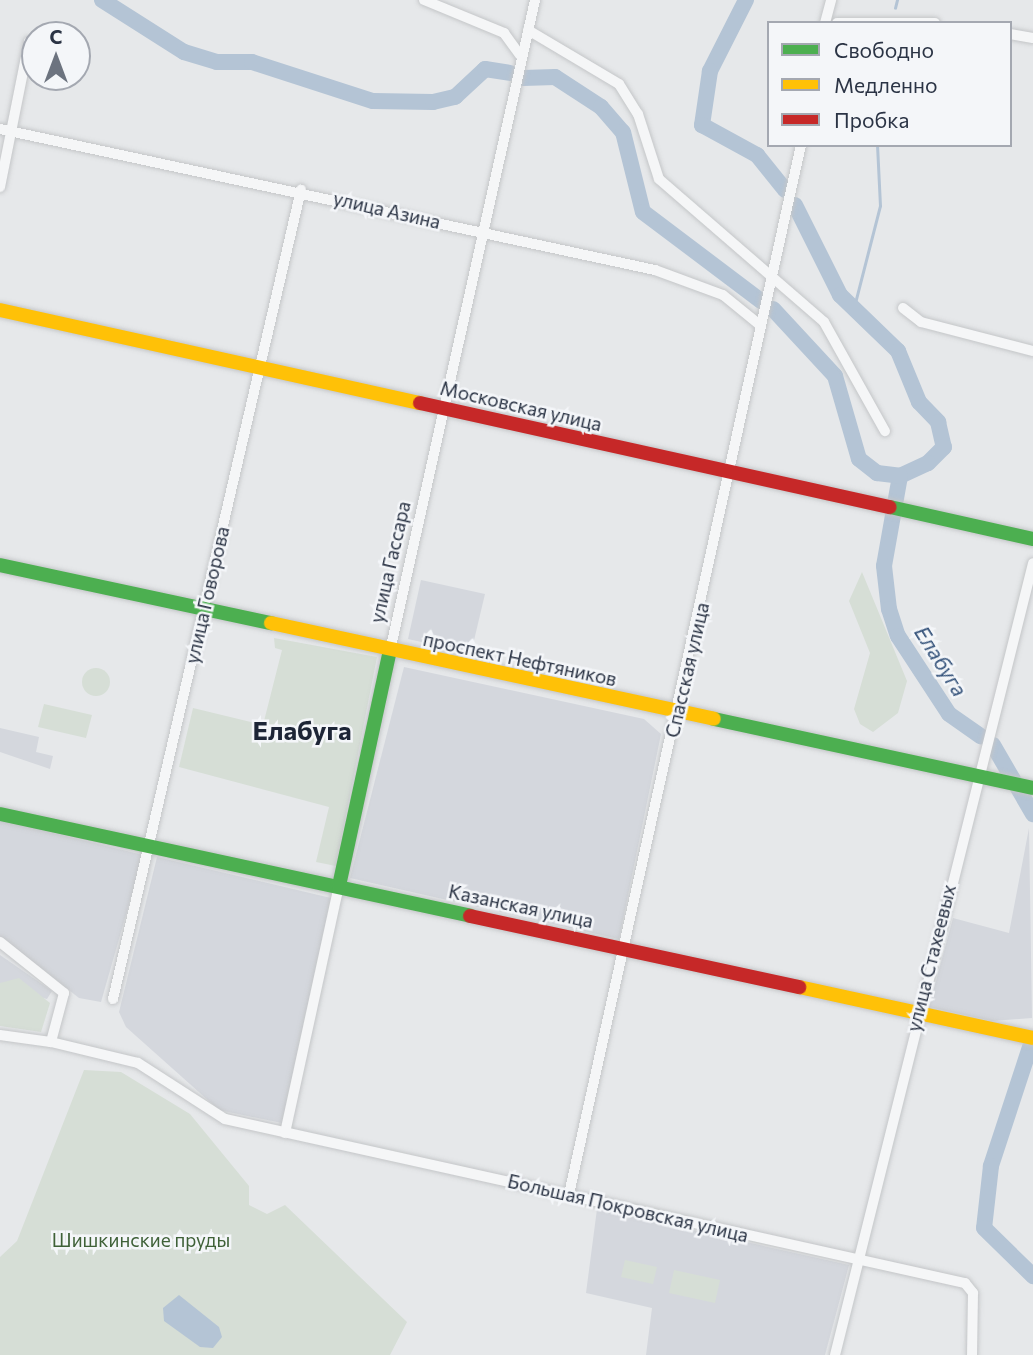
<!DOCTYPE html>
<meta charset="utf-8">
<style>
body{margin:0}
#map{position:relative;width:1033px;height:1355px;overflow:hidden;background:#e6e8ea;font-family:Commissioner,sans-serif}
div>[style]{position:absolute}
.built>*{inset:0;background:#d4d7dd}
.green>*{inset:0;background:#d6ded6}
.round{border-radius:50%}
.water>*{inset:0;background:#b4c4d5}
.stream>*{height:2.5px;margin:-1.25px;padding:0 1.25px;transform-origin:1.25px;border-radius:1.25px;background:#b4c4d5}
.river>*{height:16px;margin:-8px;padding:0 8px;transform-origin:8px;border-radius:8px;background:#b4c4d5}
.roads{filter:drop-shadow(0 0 2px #c4c6c8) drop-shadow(0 0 2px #c4c6c8)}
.street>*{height:10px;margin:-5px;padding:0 5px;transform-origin:5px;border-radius:5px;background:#f5f6f7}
.fast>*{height:14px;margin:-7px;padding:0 7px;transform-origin:7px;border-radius:7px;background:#4caf50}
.slow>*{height:14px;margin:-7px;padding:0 7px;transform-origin:7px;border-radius:7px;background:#ffc107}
.jam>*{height:14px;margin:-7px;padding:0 7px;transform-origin:7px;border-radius:7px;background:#c62828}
span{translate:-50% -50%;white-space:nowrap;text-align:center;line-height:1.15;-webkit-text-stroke:5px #f4f6f9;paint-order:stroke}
.street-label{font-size:19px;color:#2b3445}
.park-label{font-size:19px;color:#3f6138}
.water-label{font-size:21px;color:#34527a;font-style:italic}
.district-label{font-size:26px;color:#1d2536;font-weight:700}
.legend{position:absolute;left:767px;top:21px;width:245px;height:126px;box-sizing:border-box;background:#f4f6f9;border:2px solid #a4a8b1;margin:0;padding:9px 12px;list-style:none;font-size:21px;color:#2b3445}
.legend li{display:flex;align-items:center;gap:14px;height:35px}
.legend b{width:35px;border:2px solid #a4a8b1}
.north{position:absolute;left:21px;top:21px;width:70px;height:70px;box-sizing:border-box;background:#f4f6f9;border:2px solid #a4a8b1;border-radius:50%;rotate:0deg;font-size:19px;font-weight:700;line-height:28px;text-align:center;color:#2b3445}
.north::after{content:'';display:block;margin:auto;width:24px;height:32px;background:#6c737f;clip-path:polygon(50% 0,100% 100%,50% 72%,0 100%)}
</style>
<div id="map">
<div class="built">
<div style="clip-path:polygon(421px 580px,485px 594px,471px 653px,408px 639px)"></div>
<div style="clip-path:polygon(404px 667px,644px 719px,661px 734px,619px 939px,350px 878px)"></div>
<div style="clip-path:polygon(0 728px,39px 737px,36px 752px,53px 756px,50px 769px,0 752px)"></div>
<div style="clip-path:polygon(0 820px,143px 855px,101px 1002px,79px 998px,0 936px)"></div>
<div style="clip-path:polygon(1029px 828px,1032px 1018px,992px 1021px,929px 1007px,953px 918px,1009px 933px)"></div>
<div style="clip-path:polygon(157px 857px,331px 898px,282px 1123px,219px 1110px,126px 1027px,119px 1012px)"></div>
<div style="clip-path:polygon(0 955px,52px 991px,47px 999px,0 987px)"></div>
<div style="clip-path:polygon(597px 1209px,849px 1265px,825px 1355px,646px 1355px,652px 1308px,586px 1293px)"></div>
</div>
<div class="green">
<div style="clip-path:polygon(862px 572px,907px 681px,898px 713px,873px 732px,860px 724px,854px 709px,870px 653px,849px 601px)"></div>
<div style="clip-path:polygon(274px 638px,377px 657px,336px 866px,316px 862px,329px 807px,179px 767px,193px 708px,263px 725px,282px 650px,275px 648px)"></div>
<div class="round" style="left:82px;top:668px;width:28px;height:28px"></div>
<div style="clip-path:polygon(44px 704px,92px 715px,86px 738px,38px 727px)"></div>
<div style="clip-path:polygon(19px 978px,50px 1003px,41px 1032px,0 1026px,0 983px)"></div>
<div style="clip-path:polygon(84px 1070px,121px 1072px,190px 1114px,249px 1186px,249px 1205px,267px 1214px,285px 1205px,407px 1322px,390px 1355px,0 1355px,0 1257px,17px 1241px)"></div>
<div style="clip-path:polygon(625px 1260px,657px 1267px,653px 1284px,621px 1277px)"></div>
<div style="clip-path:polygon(674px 1270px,720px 1280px,715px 1303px,669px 1293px)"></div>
</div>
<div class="water">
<div style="clip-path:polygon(179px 1295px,219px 1327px,222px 1337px,213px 1348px,200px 1347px,164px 1321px,163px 1308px)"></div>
</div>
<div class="stream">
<div style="left:895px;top:8px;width:8px;rotate:-76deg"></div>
<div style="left:854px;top:307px;width:104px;rotate:-75.6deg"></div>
<div style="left:880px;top:206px;width:61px;rotate:-92.8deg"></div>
</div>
<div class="river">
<div style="left:102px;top:0;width:97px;rotate:32.4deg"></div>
<div style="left:184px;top:52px;width:34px;rotate:17deg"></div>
<div style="left:217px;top:62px;width:35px"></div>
<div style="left:252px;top:62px;width:127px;rotate:17.9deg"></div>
<div style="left:373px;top:101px;width:60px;rotate:1deg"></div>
<div style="left:433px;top:102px;width:23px;rotate:-13deg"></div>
<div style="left:455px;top:97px;width:41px;rotate:-43deg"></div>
<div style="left:485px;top:69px;width:25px;rotate:9deg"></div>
<div style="left:746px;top:0;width:80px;rotate:116.9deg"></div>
<div style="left:710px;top:71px;width:55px;rotate:98.4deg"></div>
<div style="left:702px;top:125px;width:63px;rotate:28.6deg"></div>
<div style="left:757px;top:155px;width:45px;rotate:51.3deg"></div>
<div style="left:523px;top:78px;width:32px;rotate:-2deg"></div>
<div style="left:555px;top:77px;width:55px;rotate:33.1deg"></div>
<div style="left:601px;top:107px;width:33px;rotate:49deg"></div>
<div style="left:623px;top:132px;width:82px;rotate:76deg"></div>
<div style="left:643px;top:212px;width:148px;rotate:37deg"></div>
<div style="left:795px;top:205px;width:101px;rotate:63.4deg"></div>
<div style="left:840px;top:295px;width:81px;rotate:44deg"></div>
<div style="left:898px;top:351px;width:55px;rotate:67.6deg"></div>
<div style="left:919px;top:402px;width:28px;rotate:46deg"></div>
<div style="left:938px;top:422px;width:26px;rotate:77deg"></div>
<div style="left:944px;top:447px;width:23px;rotate:135deg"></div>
<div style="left:928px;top:463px;width:31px;rotate:155deg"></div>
<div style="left:900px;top:476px;width:91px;rotate:100.1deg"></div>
<div style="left:884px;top:566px;width:43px;rotate:83.4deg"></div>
<div style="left:889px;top:609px;width:28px;rotate:72deg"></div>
<div style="left:898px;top:636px;width:93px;rotate:56.8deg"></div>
<div style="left:949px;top:714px;width:39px;rotate:35deg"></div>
<div style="left:773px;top:309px;width:91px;rotate:47.2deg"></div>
<div style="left:835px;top:376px;width:86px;rotate:73.9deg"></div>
<div style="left:859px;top:459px;width:23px;rotate:38deg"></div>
<div style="left:877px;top:473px;width:23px;rotate:7deg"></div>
<div style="left:993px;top:745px;width:80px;rotate:59.9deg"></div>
<div style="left:1033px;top:1038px;width:135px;rotate:108.2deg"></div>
<div style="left:991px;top:1166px;width:62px;rotate:96.4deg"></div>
<div style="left:984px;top:1228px;width:69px;rotate:44.4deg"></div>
</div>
<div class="roads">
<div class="street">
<div style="left:424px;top:0;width:87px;rotate:22.4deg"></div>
<div style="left:504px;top:33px;width:27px;rotate:54deg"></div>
<div style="left:825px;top:23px;width:24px;rotate:-75deg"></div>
<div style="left:837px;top:23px;width:98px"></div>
<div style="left:528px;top:30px;width:106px;rotate:30.7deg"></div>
<div style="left:619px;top:84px;width:36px;rotate:58deg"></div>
<div style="left:638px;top:114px;width:68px;rotate:72.1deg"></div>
<div style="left:659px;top:179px;width:218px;rotate:40.9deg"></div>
<div style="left:824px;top:322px;width:125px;rotate:60.8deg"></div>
<div style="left:1010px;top:34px;width:23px;rotate:10deg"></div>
<div style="left:0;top:129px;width:670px;rotate:12.15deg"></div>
<div style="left:655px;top:270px;width:72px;rotate:20.2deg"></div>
<div style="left:723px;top:295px;width:49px;rotate:39.2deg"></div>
<div style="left:0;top:187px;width:148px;rotate:-78.7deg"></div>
<div style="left:903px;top:308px;width:23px;rotate:38deg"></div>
<div style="left:921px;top:322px;width:116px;rotate:14.5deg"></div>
<div style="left:390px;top:651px;width:667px;rotate:-77.44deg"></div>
<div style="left:0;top:942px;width:82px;rotate:38.6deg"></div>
<div style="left:64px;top:993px;width:51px;rotate:104.9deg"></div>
<div style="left:51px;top:1042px;width:89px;rotate:13.6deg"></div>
<div style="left:138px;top:1063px;width:103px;rotate:32.8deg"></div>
<div style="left:225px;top:1119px;width:758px;rotate:12.5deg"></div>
<div style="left:965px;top:1283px;width:13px;rotate:51deg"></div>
<div style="left:973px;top:1293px;width:62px;rotate:90.9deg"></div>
<div style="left:113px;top:999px;width:831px;rotate:-76.92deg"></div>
<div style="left:0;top:1035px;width:51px;rotate:7.8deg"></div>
<div style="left:285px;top:1133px;width:253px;rotate:-77.7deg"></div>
<div style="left:569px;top:1194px;width:1074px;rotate:-77.53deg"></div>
<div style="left:835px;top:1355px;width:816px;rotate:-75.96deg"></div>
</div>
<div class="fast">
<div style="left:890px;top:507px;width:147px;rotate:12.6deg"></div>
<div style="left:0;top:565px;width:277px;rotate:12.1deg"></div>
<div style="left:714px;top:719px;width:326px;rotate:12.2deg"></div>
<div style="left:0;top:814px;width:481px;rotate:12.2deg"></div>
<div style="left:339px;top:886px;width:240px;rotate:-77.8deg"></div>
</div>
<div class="slow">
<div style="left:0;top:310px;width:430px;rotate:12.5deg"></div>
<div style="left:271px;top:623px;width:453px;rotate:12.2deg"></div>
<div style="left:799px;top:987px;width:239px;rotate:12.3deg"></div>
</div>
<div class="jam">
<div style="left:420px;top:403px;width:481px;rotate:12.5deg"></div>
<div style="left:470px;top:916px;width:337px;rotate:12.2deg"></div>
</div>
</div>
<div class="street-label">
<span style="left:387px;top:210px;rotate:13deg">улица Азина</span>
<span style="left:521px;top:406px;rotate:13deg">Московская улица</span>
<span style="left:390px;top:562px;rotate:-77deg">улица Гассара</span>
<span style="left:207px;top:595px;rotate:-77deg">улица Говорова</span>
<span style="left:520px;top:659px;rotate:12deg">проспект Нефтяников</span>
<span style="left:687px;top:670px;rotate:-77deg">Спасская улица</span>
<span style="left:521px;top:906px;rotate:12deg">Казанская улица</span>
<span style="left:931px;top:958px;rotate:-76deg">улица Стахеевых</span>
<span style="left:628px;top:1208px;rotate:13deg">Большая Покровская улица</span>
</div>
<div class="park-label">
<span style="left:141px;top:1240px">Шишкинские пруды</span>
</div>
<div class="water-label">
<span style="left:941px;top:661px;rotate:58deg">Елабуга</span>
</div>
<div class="district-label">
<span style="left:302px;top:730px">Елабуга</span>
</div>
<ul class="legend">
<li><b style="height:9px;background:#4caf50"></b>Свободно</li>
<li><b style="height:9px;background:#ffc107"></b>Медленно</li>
<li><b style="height:9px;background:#c62828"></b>Пробка</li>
</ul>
<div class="north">С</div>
</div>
